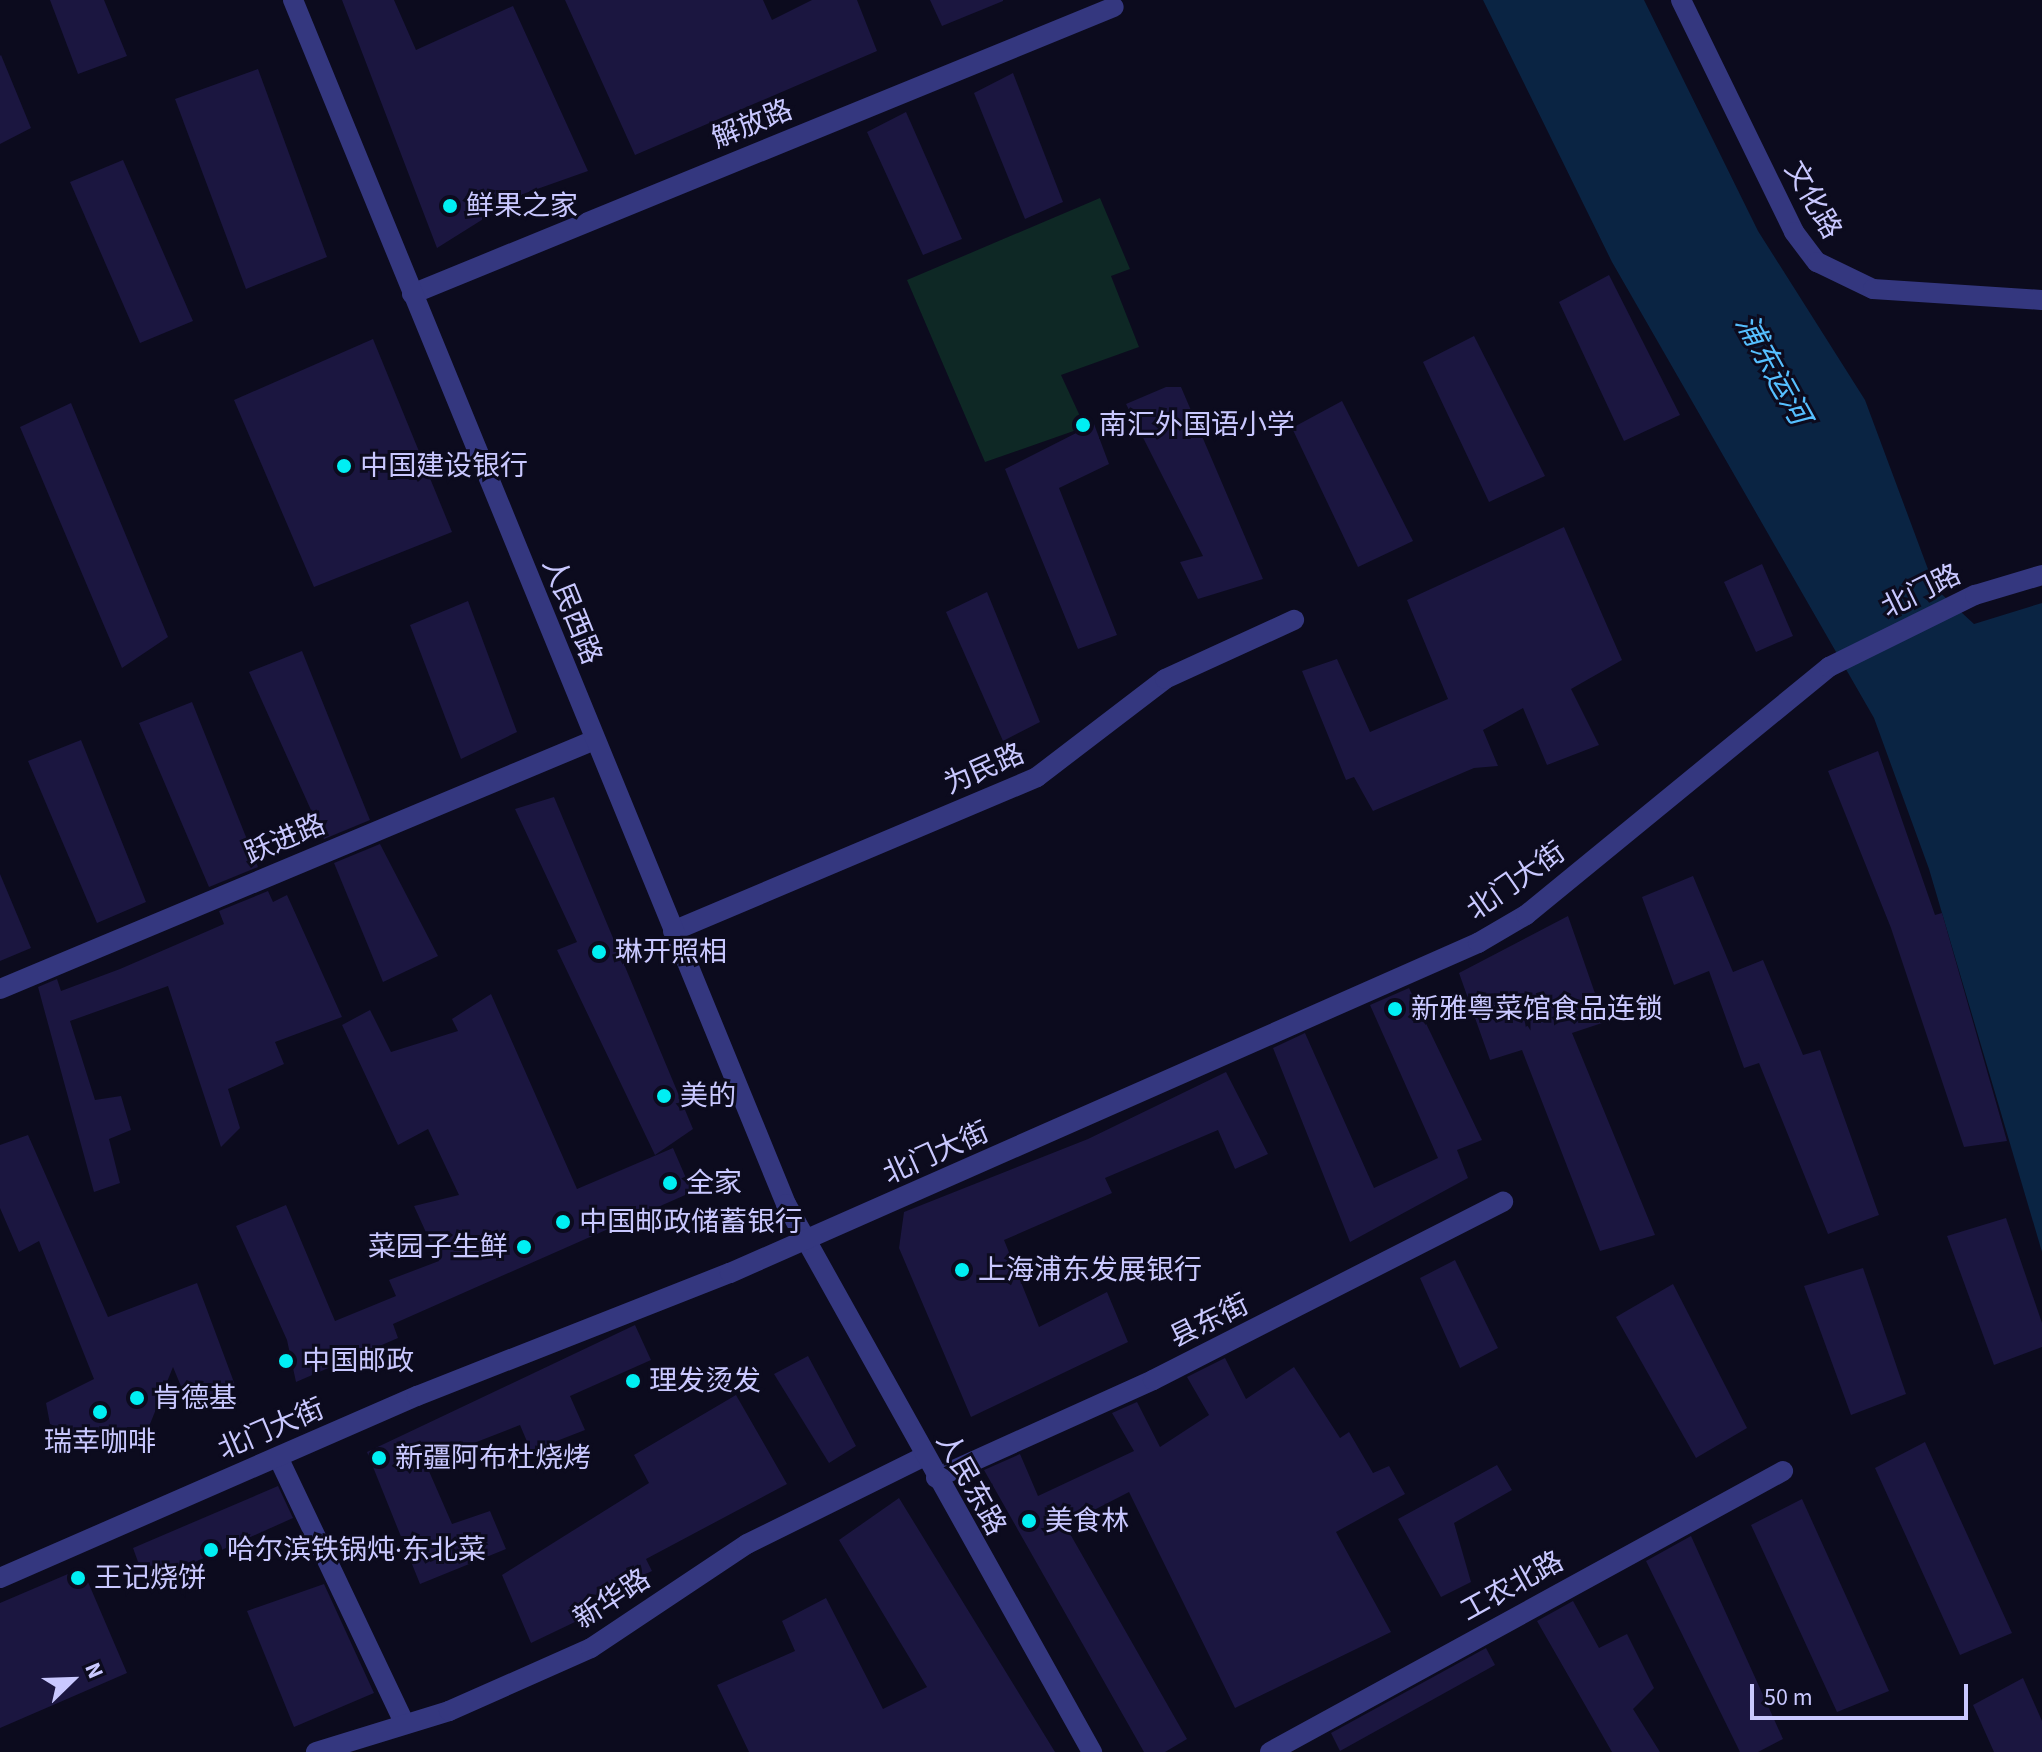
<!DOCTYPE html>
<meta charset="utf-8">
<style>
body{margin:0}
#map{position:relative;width:2042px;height:1752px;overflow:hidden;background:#0c0b1e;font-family:"Source Sans 3","Noto Sans SC",sans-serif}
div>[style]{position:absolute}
.green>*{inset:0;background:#0e2825}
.water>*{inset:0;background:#0a2443}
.building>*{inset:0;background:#1b1640}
.minor>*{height:20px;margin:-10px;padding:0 10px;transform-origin:10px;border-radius:10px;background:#34377f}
.tertiary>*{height:20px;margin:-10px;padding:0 10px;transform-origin:10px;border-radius:10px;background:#34377f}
.dots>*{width:22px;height:22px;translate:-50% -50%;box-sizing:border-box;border:4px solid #0c0b1e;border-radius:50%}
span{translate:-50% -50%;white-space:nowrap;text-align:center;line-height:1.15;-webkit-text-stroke:6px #0c0b1e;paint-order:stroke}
.street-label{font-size:28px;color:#c9c8ff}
.poi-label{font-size:28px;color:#c9c8ff}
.left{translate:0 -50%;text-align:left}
.right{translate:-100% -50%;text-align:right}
.water-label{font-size:30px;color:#56bfff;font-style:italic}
.north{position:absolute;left:32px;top:1640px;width:80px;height:80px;-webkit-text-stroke:6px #0c0b1e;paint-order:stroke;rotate:67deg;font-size:22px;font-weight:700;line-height:32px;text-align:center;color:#c9c8ff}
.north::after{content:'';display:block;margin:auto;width:28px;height:36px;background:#c9c8ff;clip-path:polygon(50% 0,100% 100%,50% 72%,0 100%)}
.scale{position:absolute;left:1750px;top:1684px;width:218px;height:36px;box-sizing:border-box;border:4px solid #c9c8ff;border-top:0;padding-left:10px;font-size:24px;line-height:28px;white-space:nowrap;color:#c9c8ff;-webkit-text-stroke:6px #0c0b1e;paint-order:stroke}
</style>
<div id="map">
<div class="green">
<div style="clip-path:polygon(1100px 198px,1130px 269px,1111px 276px,1139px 347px,1061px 375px,1085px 427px,985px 462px,907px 280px)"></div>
</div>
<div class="water">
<div style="clip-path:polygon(1483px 0,1644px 0,1758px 231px,1865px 400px,1935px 588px,1974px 624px,2042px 603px,2042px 1252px,1929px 869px,1874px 718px,1612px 262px)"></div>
</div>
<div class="building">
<div style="clip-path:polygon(50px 0,104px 0,127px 56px,78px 74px)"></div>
<div style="clip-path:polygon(342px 0,394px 0,416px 50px,513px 6px,588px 171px,523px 194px,437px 248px)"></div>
<div style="clip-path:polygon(565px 0,763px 0,772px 20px,812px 0,857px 0,877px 51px,635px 155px)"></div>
<div style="clip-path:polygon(930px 0,1003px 0,1003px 1px,942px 26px)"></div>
<div style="clip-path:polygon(1px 55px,31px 128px,0 144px,0 56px)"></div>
<div style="clip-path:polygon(258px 69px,327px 257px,246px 289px,175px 99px)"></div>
<div style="clip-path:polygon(1013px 73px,1063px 202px,1025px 219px,974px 93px)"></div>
<div style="clip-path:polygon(906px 112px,962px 239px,923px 255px,867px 132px)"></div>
<div style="clip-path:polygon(123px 160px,193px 321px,140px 343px,70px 182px)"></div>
<div style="clip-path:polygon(1609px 275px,1680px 415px,1624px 441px,1559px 302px)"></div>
<div style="clip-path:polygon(1474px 336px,1545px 476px,1489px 502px,1423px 362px)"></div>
<div style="clip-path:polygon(373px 339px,452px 532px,314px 587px,234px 400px)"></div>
<div style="clip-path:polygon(1166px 387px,1181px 387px,1263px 579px,1198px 599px,1180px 562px,1203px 556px,1126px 404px)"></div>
<div style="clip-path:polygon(1342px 401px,1413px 541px,1358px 567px,1292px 428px)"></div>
<div style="clip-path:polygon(71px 403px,168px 637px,122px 668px,20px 427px)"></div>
<div style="clip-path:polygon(1094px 424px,1109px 464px,1059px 488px,1117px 635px,1078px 649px,1005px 469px)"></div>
<div style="clip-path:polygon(1564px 527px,1622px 660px,1571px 689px,1599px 745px,1547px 765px,1523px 708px,1483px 730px,1498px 766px,1474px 768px,1373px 811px,1354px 777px,1346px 780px,1302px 671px,1337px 659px,1370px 732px,1448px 699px,1407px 600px)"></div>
<div style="clip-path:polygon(1762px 564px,1793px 636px,1756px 652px,1724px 582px)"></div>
<div style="clip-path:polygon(987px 592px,1040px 722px,1003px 741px,946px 612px)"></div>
<div style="clip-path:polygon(468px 601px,517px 732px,461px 759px,410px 625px)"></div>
<div style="clip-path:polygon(302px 651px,370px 820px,324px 839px,249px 672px)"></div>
<div style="clip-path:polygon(192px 702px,258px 867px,209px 887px,139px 723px)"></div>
<div style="clip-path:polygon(81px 740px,146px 902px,97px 923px,28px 761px)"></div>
<div style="clip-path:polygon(1878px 751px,1935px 915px,1942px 913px,2007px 1141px,1964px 1147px,1891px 928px,1828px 771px)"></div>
<div style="clip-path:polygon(554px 797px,693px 1129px,655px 1155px,557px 950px,577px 942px,515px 809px)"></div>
<div style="clip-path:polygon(380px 844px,438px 956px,383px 982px,334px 863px)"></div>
<div style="clip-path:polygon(0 874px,31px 948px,0 961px)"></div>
<div style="clip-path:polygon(1693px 876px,1733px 972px,1763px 960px,1803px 1055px,1820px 1050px,1879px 1215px,1828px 1234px,1759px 1063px,1744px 1068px,1709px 971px,1674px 985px,1642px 897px)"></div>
<div style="clip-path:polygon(268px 891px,273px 902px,287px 895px,342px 1017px,275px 1042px,284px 1064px,228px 1089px,240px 1128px,221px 1147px,168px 986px,70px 1021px,95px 1100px,121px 1096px,131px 1130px,109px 1139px,120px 1183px,94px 1192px,38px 987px,57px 979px,61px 991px,120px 969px,224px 924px,219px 911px)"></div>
<div style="clip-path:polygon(1568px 916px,1605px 1022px,1572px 1033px,1655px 1235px,1600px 1251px,1522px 1050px,1490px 1060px,1459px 973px)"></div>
<div style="clip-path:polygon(1409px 988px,1482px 1140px,1457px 1150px,1468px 1178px,1350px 1242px,1273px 1048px,1305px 1033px,1374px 1188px,1438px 1158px,1370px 1005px)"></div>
<div style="clip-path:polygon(491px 994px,577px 1189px,673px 1148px,692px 1192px,393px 1324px,398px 1338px,296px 1382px,287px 1340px,236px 1226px,286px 1205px,335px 1321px,396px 1296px,389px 1280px,439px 1261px,414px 1206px,459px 1195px,428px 1129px,398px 1145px,342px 1025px,370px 1010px,391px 1052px,458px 1031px,452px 1019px)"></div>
<div style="clip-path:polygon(1226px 1072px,1268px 1154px,1235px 1169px,1218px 1130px,1105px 1178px,1112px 1193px,1004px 1240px,1039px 1327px,1107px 1292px,1128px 1342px,971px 1417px,899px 1248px,904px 1212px,1088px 1139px)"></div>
<div style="clip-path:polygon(28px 1135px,108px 1317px,197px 1283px,235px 1385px,190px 1408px,173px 1367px,148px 1429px,94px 1443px,50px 1424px,46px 1403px,94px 1379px,39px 1241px,19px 1252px,0 1208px,0 1145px)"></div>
<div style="clip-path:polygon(2006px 1218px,2042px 1323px,2042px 1347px,1994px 1365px,1947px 1236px)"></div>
<div style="clip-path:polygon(1455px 1260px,1498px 1348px,1460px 1368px,1420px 1278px)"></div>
<div style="clip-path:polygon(1863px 1268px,1906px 1394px,1851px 1415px,1804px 1286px)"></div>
<div style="clip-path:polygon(1673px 1284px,1747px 1428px,1696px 1458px,1616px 1317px)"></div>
<div style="clip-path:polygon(635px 1325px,651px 1360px,570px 1396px,585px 1430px,531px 1451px,520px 1425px,425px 1462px,452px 1524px,490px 1511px,506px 1549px,420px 1584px,367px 1452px)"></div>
<div style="clip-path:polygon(808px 1356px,856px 1446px,829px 1463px,774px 1374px)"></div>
<div style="clip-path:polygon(1225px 1358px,1246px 1399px,1294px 1367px,1340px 1438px,1349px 1432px,1373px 1473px,1389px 1466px,1405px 1494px,1336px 1532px,1391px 1632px,1235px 1708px,1129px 1492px,1065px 1525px,1187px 1739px,1165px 1752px,1144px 1752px,984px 1470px,1020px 1454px,1038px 1496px,1134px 1451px,1112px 1413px,1137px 1402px,1160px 1447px,1209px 1415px,1187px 1377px)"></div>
<div style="clip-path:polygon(736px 1395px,787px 1484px,646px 1559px,652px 1571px,571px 1609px,577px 1621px,531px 1643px,502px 1575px,649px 1483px,634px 1455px)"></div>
<div style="clip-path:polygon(1925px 1442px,2012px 1633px,1960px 1655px,1875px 1468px)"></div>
<div style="clip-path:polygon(1497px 1465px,1512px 1490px,1454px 1523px,1471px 1582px,1441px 1597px,1398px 1519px)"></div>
<div style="clip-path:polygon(278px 1486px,293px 1518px,146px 1584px,133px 1548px)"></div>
<div style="clip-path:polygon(899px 1498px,1055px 1752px,749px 1752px,717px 1685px,795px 1651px,782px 1621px,826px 1598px,883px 1709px,927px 1687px,839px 1540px)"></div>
<div style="clip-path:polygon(1802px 1499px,1889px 1691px,1837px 1712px,1751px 1525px)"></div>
<div style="clip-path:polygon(1691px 1536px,1783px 1739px,1758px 1752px,1740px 1752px,1646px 1561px)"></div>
<div style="clip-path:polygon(82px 1568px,127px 1673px,0 1728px,0 1603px)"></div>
<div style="clip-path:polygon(324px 1584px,374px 1693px,294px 1727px,247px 1611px)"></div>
<div style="clip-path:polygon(1573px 1601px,1599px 1648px,1627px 1634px,1654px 1688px,1633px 1709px,1660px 1752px,1612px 1752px,1537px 1621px)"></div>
<div style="clip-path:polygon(1486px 1648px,1495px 1665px,1340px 1751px,1331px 1733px)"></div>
<div style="clip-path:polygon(2023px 1678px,2042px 1721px,2042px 1752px,1994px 1752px,1973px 1705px)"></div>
</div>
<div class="minor">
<div style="left:1681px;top:0;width:258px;rotate:64deg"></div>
<div style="left:1794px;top:232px;width:38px;rotate:53deg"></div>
<div style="left:1817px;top:262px;width:62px;rotate:25.7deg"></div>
<div style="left:1873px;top:289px;width:169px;rotate:3.7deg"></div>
<div style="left:412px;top:294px;width:758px;rotate:-22.24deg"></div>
<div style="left:673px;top:931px;width:395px;rotate:-22.9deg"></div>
<div style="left:1037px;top:777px;width:161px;rotate:-37.4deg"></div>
<div style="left:1165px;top:679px;width:142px;rotate:-24.6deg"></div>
<div style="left:0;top:989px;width:642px;rotate:-22.73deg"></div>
<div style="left:278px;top:1457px;width:291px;rotate:64.6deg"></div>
<div style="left:936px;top:1478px;width:238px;rotate:-24.3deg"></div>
<div style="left:1153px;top:1380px;width:393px;rotate:-27deg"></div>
<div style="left:316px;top:1752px;width:139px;rotate:-17.1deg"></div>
<div style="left:449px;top:1711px;width:155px;rotate:-23.9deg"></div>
<div style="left:591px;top:1648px;width:187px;rotate:-33.7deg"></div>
<div style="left:747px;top:1544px;width:196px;rotate:-26.3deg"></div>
<div style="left:1270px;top:1752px;width:585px;rotate:-28.71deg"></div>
</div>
<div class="tertiary">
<div style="left:293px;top:0;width:1301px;rotate:67.73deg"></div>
<div style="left:786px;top:1204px;width:628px;rotate:60.82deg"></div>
<div style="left:0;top:1578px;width:455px;rotate:-23.6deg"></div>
<div style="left:417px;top:1396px;width:336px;rotate:-21.5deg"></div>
<div style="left:730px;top:1273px;width:818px;rotate:-23.81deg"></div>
<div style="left:1478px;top:943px;width:56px;rotate:-30.3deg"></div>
<div style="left:1526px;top:915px;width:392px;rotate:-39.3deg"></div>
<div style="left:1829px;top:667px;width:163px;rotate:-26.3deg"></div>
<div style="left:1975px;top:595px;width:70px;rotate:-16.6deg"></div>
</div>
<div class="dots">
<div style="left:450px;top:206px;background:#00eff3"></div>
<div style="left:1083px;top:425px;background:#00eff3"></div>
<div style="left:344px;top:466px;background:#00eff3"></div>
<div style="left:599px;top:952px;background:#00eff3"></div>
<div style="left:1395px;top:1009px;background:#00eff3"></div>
<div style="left:664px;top:1096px;background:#00eff3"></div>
<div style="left:670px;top:1183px;background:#00eff3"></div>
<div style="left:563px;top:1222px;background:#00eff3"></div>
<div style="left:524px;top:1247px;background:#00eff3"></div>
<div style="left:962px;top:1270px;background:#00eff3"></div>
<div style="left:286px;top:1361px;background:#00eff3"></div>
<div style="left:633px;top:1381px;background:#00eff3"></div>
<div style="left:137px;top:1398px;background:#00eff3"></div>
<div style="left:100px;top:1412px;background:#00eff3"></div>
<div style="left:379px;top:1458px;background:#00eff3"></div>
<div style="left:1029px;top:1521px;background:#00eff3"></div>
<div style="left:211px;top:1550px;background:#00eff3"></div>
<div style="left:78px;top:1578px;background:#00eff3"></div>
</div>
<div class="street-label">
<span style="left:752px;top:124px;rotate:-22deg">解放路</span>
<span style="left:1813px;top:200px;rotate:60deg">文化路</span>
<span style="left:1921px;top:591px;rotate:-26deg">北门路</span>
<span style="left:572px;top:611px;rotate:68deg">人民西路</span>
<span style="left:984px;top:769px;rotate:-24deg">为民路</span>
<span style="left:285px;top:839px;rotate:-23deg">跃进路</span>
<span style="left:1516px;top:881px;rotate:-35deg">北门大街</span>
<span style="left:936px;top:1153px;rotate:-24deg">北门大街</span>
<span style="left:1209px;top:1321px;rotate:-26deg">县东街</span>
<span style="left:271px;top:1429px;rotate:-23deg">北门大街</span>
<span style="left:971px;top:1484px;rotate:61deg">人民东路</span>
<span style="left:1512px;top:1586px;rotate:-29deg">工农北路</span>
<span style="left:612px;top:1599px;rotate:-33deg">新华路</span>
</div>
<div class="poi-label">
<span class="left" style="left:466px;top:206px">鲜果之家</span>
<span class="left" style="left:1099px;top:425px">南汇外国语小学</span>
<span class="left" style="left:360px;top:466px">中国建设银行</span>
<span class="left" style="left:615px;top:952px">琳开照相</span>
<span class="left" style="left:1411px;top:1009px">新雅粤菜馆食品连锁</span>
<span class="left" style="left:680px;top:1096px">美的</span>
<span class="left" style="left:686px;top:1183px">全家</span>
<span class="left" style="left:579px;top:1222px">中国邮政储蓄银行</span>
<span class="right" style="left:508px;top:1247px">菜园子生鲜</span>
<span class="left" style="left:978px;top:1270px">上海浦东发展银行</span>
<span class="left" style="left:302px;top:1361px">中国邮政</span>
<span class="left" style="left:649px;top:1381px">理发烫发</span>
<span class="left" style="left:153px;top:1398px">肯德基</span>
<span style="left:100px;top:1442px">瑞幸咖啡</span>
<span class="left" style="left:395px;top:1458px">新疆阿布杜烧烤</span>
<span class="left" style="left:1045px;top:1521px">美食林</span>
<span class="left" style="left:227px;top:1550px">哈尔滨铁锅炖·东北菜</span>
<span class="left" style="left:94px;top:1578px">王记烧饼</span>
</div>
<div class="water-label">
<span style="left:1772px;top:370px;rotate:61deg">浦东运河</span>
</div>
<div class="north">N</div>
<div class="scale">50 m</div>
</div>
